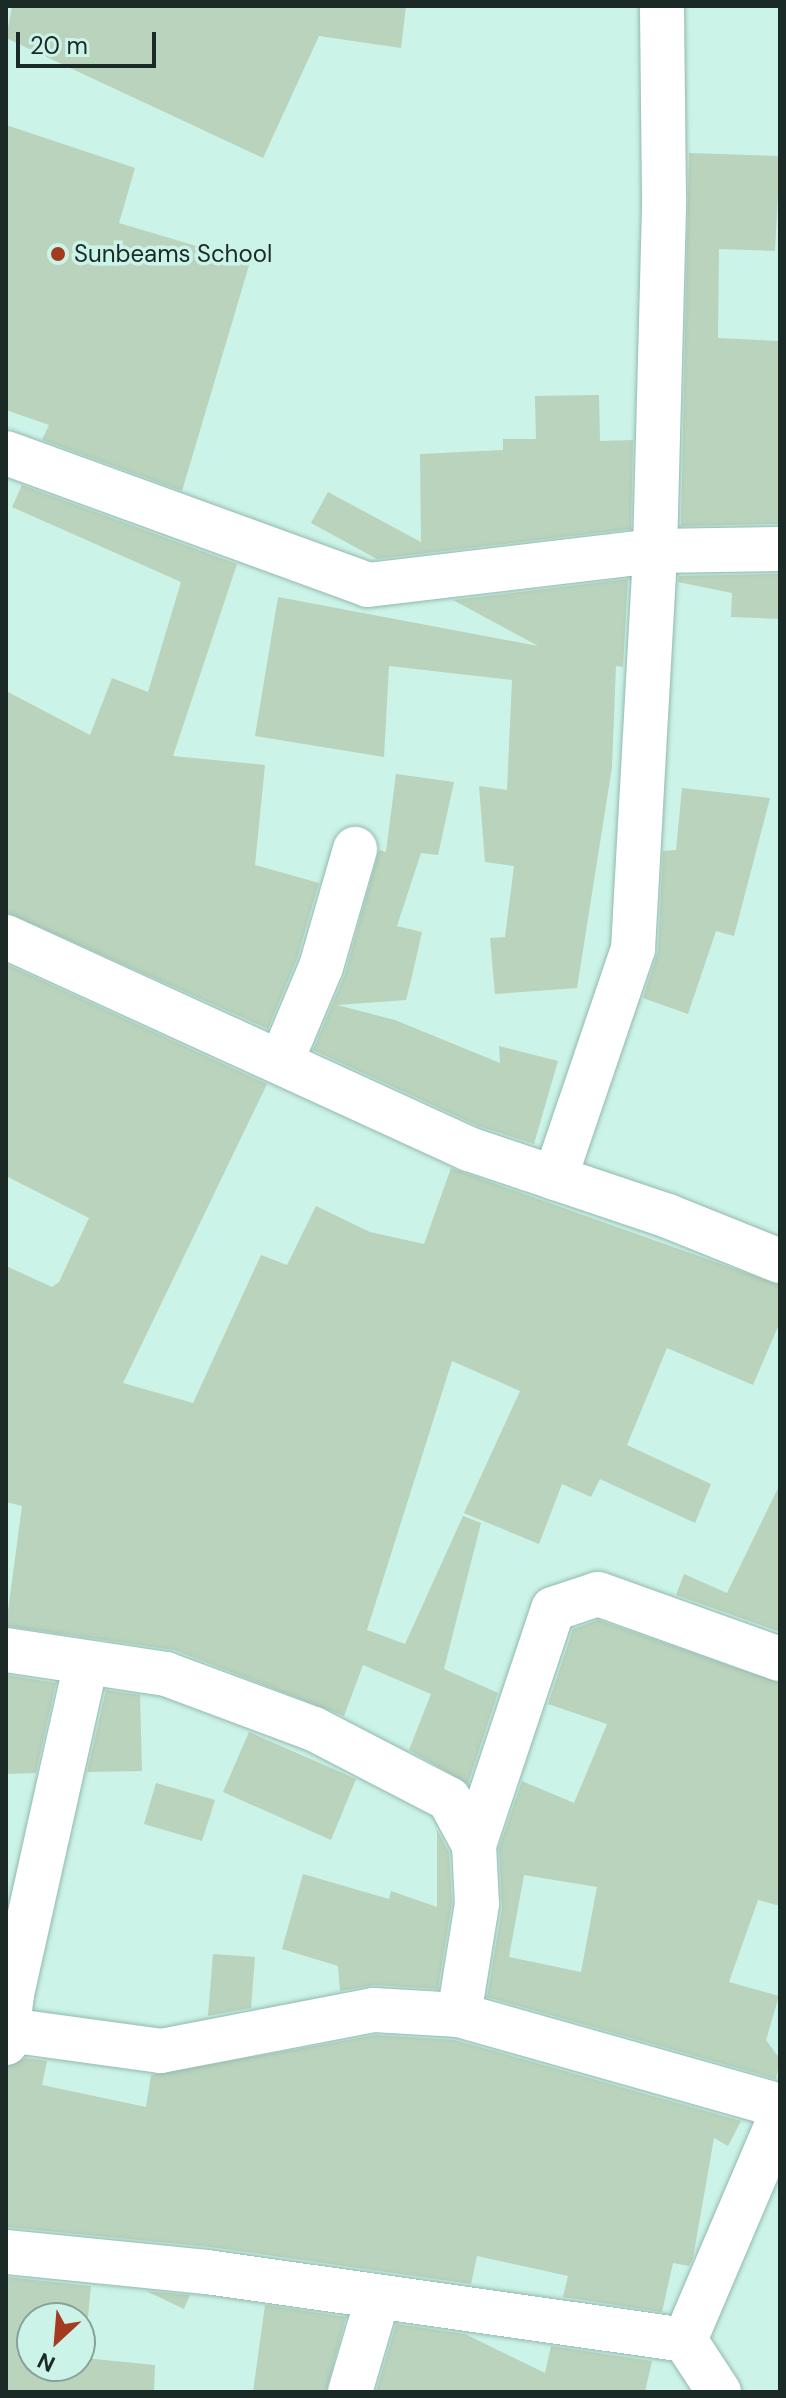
<!DOCTYPE html>
<style>
body{margin:0}
#map{position:relative;width:786px;height:2398px;overflow:hidden;background:#ccf3e8;font-family:"DM Sans",sans-serif}
div>[style]{position:absolute}
.building>*{inset:0;background:#b9d3bc}
.roads{filter:drop-shadow(0 0 2px #94b9b0) drop-shadow(0 0 2px #94b9b0)}
.minor>*{height:44px;margin:-22px;padding:0 22px;transform-origin:22px;border-radius:22px;background:#fff}
.dots>*{width:22px;height:22px;translate:-50% -50%;box-sizing:border-box;border:4px solid #ccf3e8;border-radius:50%}
span{translate:-50% -50%;white-space:nowrap;text-align:center;line-height:1.15;-webkit-text-stroke:7px #ccf3e8;paint-order:stroke}
.poi-label{font-size:24px;color:#1b2a26}
.left{translate:0 -50%;text-align:left}
.frame{position:absolute;inset:0;border:8px solid #1b2a26;pointer-events:none}
.north{position:absolute;left:16px;top:2302px;width:80px;height:80px;box-sizing:border-box;background:#ccf3e8;border:2px solid #85a39a;border-radius:50%;rotate:206deg;font-size:22px;font-weight:700;line-height:32px;text-align:center;color:#1b2a26}
.north::after{content:'';display:block;margin:auto;width:28px;height:36px;background:#a43b21;clip-path:polygon(50% 0,100% 100%,50% 72%,0 100%)}
.scale{position:absolute;left:16px;top:32px;width:140px;height:36px;box-sizing:border-box;border:4px solid #1b2a26;border-top:0;padding-left:10px;font-size:24px;line-height:28px;white-space:nowrap;color:#1b2a26;-webkit-text-stroke:6px #ccf3e8;paint-order:stroke}
</style>
<div id="map">
<div class="building">
<div style="clip-path:polygon(12px 6px,406px 6px,401px 48px,319px 36px,263px 158px,6px 38px)"></div>
<div style="clip-path:polygon(6px 125px,135px 168px,119px 223px,250px 262px,182px 491px,42px 440px,49px 425px,6px 410px)"></div>
<div style="clip-path:polygon(689px 153px,780px 156px,775px 251px,719px 249px,718px 338px,780px 341px,780px 524px,681px 526px)"></div>
<div style="clip-path:polygon(599px 395px,600px 441px,633px 440px,631px 529px,377px 559px,311px 523px,328px 492px,421px 542px,420px 454px,503px 450px,503px 439px,536px 439px,535px 396px)"></div>
<div style="clip-path:polygon(22px 485px,237px 564px,173px 756px,265px 765px,255px 865px,319px 883px,297px 959px,268px 1029px,6px 912px,6px 691px,90px 735px,112px 678px,148px 692px,181px 582px,12px 507px)"></div>
<div style="clip-path:polygon(780px 574px,780px 619px,731px 617px,732px 593px,678px 582px,679px 576px)"></div>
<div style="clip-path:polygon(628px 579px,623px 667px,616px 666px,612px 767px,577px 988px,495px 994px,490px 938px,505px 937px,514px 866px,485px 862px,479px 786px,507px 790px,512px 680px,389px 666px,384px 757px,255px 736px,278px 597px,538px 646px,453px 600px)"></div>
<div style="clip-path:polygon(396px 774px,454px 782px,438px 855px,421px 853px,397px 926px,422px 932px,412px 976px,406px 1000px,337px 1005px,395px 1020px,500px 1063px,499px 1046px,558px 1061px,534px 1144px,478px 1126px,313px 1050px,345px 974px,379px 850px,386px 852px)"></div>
<div style="clip-path:polygon(682px 788px,770px 798px,734px 936px,716px 931px,688px 1014px,643px 998px,658px 951px,663px 851px,676px 850px)"></div>
<div style="clip-path:polygon(6px 964px,267px 1084px,123px 1383px,193px 1403px,261px 1255px,287px 1265px,316px 1206px,370px 1232px,424px 1244px,451px 1168px,780px 1285px,780px 1322px,753px 1385px,667px 1348px,627px 1445px,711px 1484px,695px 1523px,600px 1479px,591px 1497px,562px 1484px,539px 1544px,464px 1513px,520px 1391px,452px 1361px,367px 1630px,405px 1644px,463px 1516px,481px 1523px,444px 1669px,498px 1693px,468px 1784px,409px 1750px,431px 1694px,363px 1665px,344px 1716px,174px 1650px,6px 1626px,22px 1506px,6px 1502px,6px 1266px,52px 1287px,59px 1282px,89px 1218px,6px 1176px)"></div>
<div style="clip-path:polygon(780px 1484px,780px 1632px,676px 1595px,684px 1574px,727px 1593px)"></div>
<div style="clip-path:polygon(evenodd,598px 1620px,780px 1683px,780px 1906px,758px 1900px,729px 1982px,779px 1996px,766px 2040px,780px 2059px,776px 2079px,487px 1997px,502px 1908px,499px 1848px,522px 1781px,574px 1803px,607px 1724px,548px 1704px,573px 1629px,598px 1620px,524px 1875px,597px 1887px,581px 1972px,509px 1957px,524px 1875px)"></div>
<div style="clip-path:polygon(6px 1675px,56px 1683px,36px 1773px,6px 1774px)"></div>
<div style="clip-path:polygon(106px 1690px,140px 1695px,142px 1771px,87px 1772px)"></div>
<div style="clip-path:polygon(249px 1732px,356px 1779px,331px 1840px,223px 1792px)"></div>
<div style="clip-path:polygon(156px 1783px,215px 1800px,202px 1841px,144px 1824px)"></div>
<div style="clip-path:polygon(437px 1830px,449px 1852px,452px 1903px,438px 1989px,375px 1985px,340px 1991px,338px 1966px,282px 1949px,303px 1874px,389px 1899px,391px 1891px,437px 1907px)"></div>
<div style="clip-path:polygon(213px 1954px,255px 1957px,251px 2008px,208px 2016px)"></div>
<div style="clip-path:polygon(376px 2035px,455px 2040px,741px 2121px,728px 2146px,714px 2138px,693px 2258px,689px 2266px,673px 2263px,662px 2312px,563px 2297px,568px 2276px,477px 2256px,471px 2284px,210px 2247px,6px 2227px,6px 2067px,26px 2058px,47px 2061px,42px 2085px,146px 2107px,151px 2075px)"></div>
<div style="clip-path:polygon(evenodd,6px 2277px,91px 2286px,84px 2358px,155px 2365px,154px 2392px,6px 2392px,6px 2277px,32px 2318px,80px 2318px,80px 2366px,32px 2366px,32px 2318px)"></div>
<div style="clip-path:polygon(146px 2291px,190px 2295px,184px 2309px)"></div>
<div style="clip-path:polygon(265px 2305px,346px 2317px,326px 2392px,253px 2392px)"></div>
<div style="clip-path:polygon(396px 2324px,465px 2334px,545px 2373px,551px 2346px,652px 2361px,645px 2392px,376px 2392px)"></div>
</div>
<div class="roads">
<div class="minor">
<div style="left:6px;top:453px;width:385px;rotate:20deg"></div>
<div style="left:368px;top:585px;width:289px;rotate:-6.8deg"></div>
<div style="left:655px;top:551px;width:125px;rotate:-0.9deg"></div>
<div style="left:6px;top:937px;width:509px;rotate:24.6deg"></div>
<div style="left:469px;top:1149px;width:210px;rotate:18.6deg"></div>
<div style="left:668px;top:1216px;width:121px;rotate:21.9deg"></div>
<div style="left:281px;top:1062px;width:103px;rotate:-67.2deg"></div>
<div style="left:321px;top:967px;width:123px;rotate:-73.9deg"></div>
<div style="left:555px;top:1178px;width:242px;rotate:-71.2deg"></div>
<div style="left:633px;top:949px;width:399px;rotate:-86.8deg"></div>
<div style="left:655px;top:551px;width:352px;rotate:-88.5deg"></div>
<div style="left:664px;top:199px;width:193px;rotate:-90.6deg"></div>
<div style="left:6px;top:1650px;width:162px;rotate:8.5deg"></div>
<div style="left:166px;top:1674px;width:158px;rotate:20.4deg"></div>
<div style="left:314px;top:1729px;width:152px;rotate:27.4deg"></div>
<div style="left:449px;top:1799px;width:52px;rotate:61.5deg"></div>
<div style="left:474px;top:1845px;width:59px;rotate:87.1deg"></div>
<div style="left:477px;top:1904px;width:112px;rotate:99.2deg"></div>
<div style="left:459px;top:2015px;width:334px;rotate:15.8deg"></div>
<div style="left:474px;top:1845px;width:249px;rotate:-71.5deg"></div>
<div style="left:553px;top:1609px;width:47px;rotate:-18.4deg"></div>
<div style="left:598px;top:1594px;width:193px;rotate:19.7deg"></div>
<div style="left:8px;top:2030px;width:154px;rotate:7.8deg"></div>
<div style="left:161px;top:2051px;width:217px;rotate:-10.9deg"></div>
<div style="left:374px;top:2010px;width:85px;rotate:3.4deg"></div>
<div style="left:6px;top:2043px;width:49px;rotate:-83deg"></div>
<div style="left:12px;top:1994px;width:338px;rotate:-77.4deg"></div>
<div style="left:6px;top:2252px;width:202px;rotate:5.7deg"></div>
<div style="left:207px;top:2272px;width:483px;rotate:8.1deg"></div>
<div style="left:350px;top:2392px;width:99px;rotate:-73.6deg"></div>
<div style="left:719px;top:2392px;width:62px;rotate:-123.2deg"></div>
<div style="left:685px;top:2340px;width:242px;rotate:-66.9deg"></div>
</div>
</div>
<div class="dots">
<div style="left:58px;top:254px;background:#a43b21"></div>
</div>
<div class="poi-label">
<span class="left" style="left:74px;top:254px">Sunbeams School</span>
</div>
<div class="frame"></div>
<div class="north">N</div>
<div class="scale">20 m</div>
</div>
